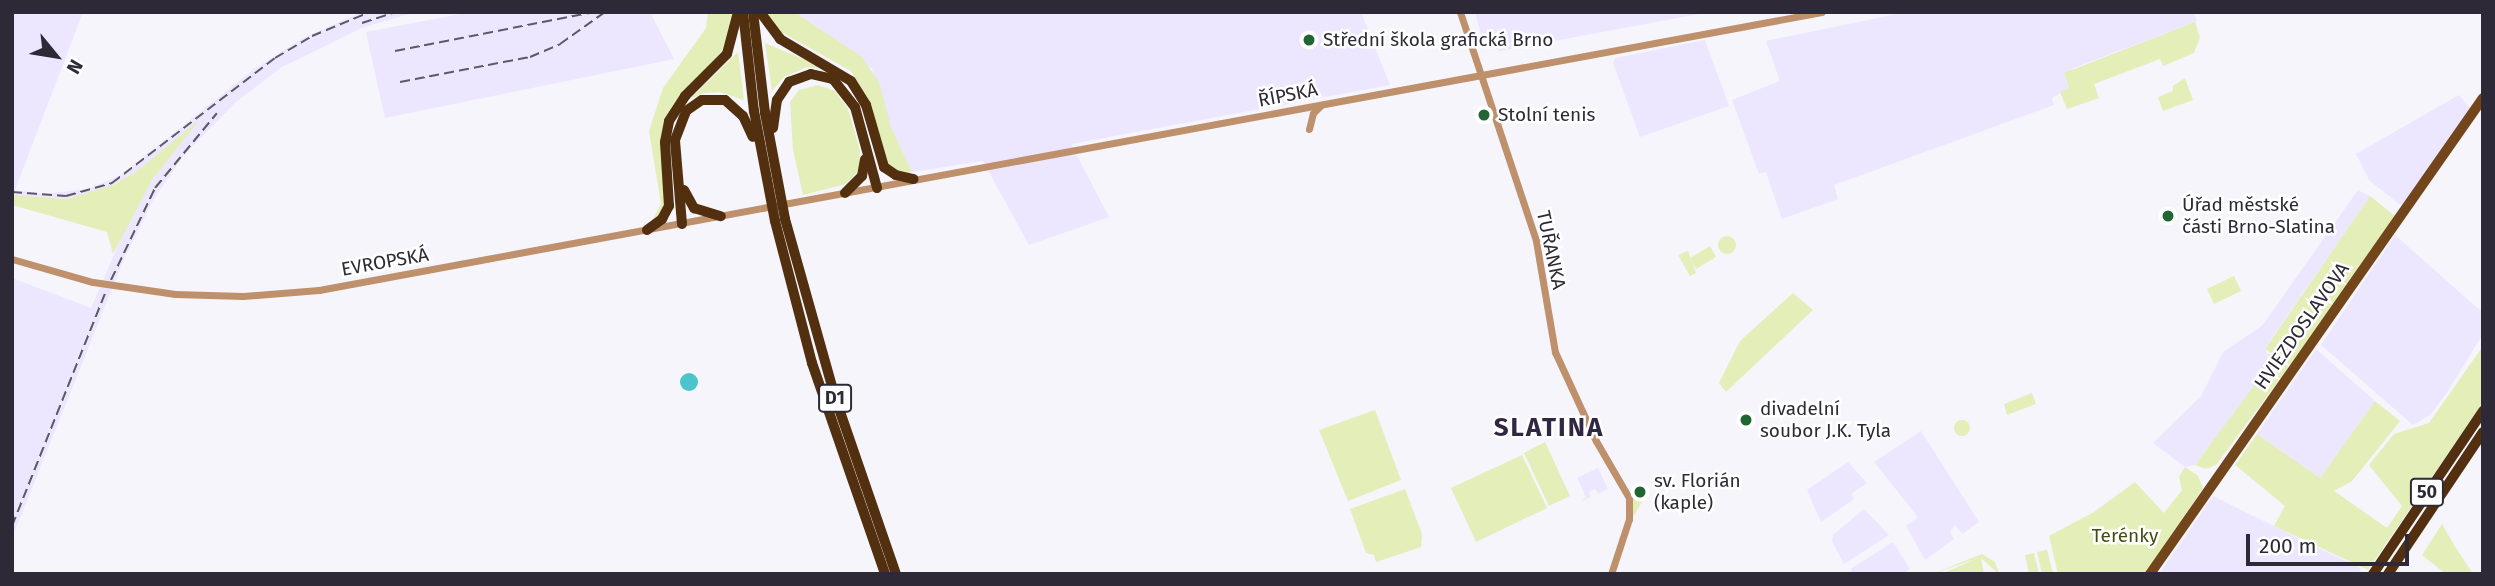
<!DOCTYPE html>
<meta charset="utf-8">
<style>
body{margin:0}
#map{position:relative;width:2495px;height:586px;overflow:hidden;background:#f6f5fc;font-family:"Fira Sans",sans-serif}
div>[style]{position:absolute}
.built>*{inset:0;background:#ece6ff}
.green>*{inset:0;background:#e3eeb9}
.round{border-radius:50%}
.water>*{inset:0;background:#4bc5cb}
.minor>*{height:7px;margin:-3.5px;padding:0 3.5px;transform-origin:3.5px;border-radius:3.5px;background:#be906b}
.major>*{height:10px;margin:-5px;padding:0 5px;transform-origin:5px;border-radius:5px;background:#73451a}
.highway>*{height:10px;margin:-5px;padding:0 5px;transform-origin:5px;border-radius:5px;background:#512f0f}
.rail>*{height:2px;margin-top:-1px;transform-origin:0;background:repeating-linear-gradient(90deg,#5c5965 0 10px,transparent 0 15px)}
.dots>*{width:19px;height:19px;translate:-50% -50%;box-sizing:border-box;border:4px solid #fff;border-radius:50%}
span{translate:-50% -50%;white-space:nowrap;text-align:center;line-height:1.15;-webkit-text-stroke:5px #fff;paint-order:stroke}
.shield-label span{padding:2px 5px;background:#fff;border:2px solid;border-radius:5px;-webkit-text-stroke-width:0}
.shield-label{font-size:18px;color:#2d2936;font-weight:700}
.poi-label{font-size:19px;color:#2d2936}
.left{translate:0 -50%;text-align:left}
.street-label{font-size:19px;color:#2d2936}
.park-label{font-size:19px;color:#454c0f}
.district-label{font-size:26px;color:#302842;font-weight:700;letter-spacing:2px}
.frame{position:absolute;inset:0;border:14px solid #2d2936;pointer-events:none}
.north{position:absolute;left:21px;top:21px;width:70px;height:70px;-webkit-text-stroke:5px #fff;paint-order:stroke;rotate:120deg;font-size:19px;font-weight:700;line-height:28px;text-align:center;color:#2d2936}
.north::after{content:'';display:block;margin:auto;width:24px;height:32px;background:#2d2936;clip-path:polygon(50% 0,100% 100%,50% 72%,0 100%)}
.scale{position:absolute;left:2246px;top:534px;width:163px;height:32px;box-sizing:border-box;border:4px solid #2d2936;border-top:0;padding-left:9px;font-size:21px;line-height:24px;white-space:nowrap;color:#2d2936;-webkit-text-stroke:5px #fff;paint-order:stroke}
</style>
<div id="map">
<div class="built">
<div style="clip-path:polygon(12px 12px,83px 12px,15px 190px,44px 194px,88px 189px,121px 175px,253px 70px,303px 38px,362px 12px,415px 12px,362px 28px,282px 67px,236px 102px,183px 156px,152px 202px,124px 259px,12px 538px,12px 278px,91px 308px,132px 213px,162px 164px,194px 125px,136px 172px,103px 190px,67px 199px,12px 195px)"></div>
<div style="clip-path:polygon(471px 12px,650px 12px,674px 59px,385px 118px,366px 32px)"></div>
<div style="clip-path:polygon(794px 12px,1361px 12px,1390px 85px,1071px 144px,1109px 217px,1029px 245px,983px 161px,912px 172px,891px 127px,872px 69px)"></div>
<div style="clip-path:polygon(1475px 12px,1710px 12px,1500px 51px,1492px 46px,1490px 37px,1482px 38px)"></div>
<div style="clip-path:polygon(1907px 12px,2194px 12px,2197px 21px,2074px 68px,2064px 74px,2069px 88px,2052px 98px,2054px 105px,1834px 185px,1838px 199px,1782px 219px,1766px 172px,1759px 174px,1732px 100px,1780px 81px,1766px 41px)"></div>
<div style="clip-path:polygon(1705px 40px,1729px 106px,1640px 137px,1613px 63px,1615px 58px)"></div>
<div style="clip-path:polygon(2459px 95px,2471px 109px,2404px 204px,2399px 204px,2369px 180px,2356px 154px)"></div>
<div style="clip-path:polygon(2358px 190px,2370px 196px,2265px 348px,2270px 364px,2195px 465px,2185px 467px,2153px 443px,2201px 396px,2223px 352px,2262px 326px)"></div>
<div style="clip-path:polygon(2395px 235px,2483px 313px,2483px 334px,2446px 394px,2430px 415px,2413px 425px,2321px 345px)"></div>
<div style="clip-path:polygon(2316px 349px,2375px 401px,2320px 478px,2257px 434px)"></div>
<div style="clip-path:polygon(1921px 431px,1979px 522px,1962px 534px,1955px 525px,1950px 532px,1954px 539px,1925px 560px,1906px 526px,1918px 517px,1874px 462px)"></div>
<div style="clip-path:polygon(1848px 462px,1867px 483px,1851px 494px,1854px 499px,1821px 522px,1807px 490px)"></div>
<div style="clip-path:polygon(1598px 468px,1608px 489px,1598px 494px,1595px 489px,1589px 492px,1591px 497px,1580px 502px,1586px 497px,1577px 478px)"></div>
<div style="clip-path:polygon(2213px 496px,2312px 545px,2361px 568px,2358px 574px,2159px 574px)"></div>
<div style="clip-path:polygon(1864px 509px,1889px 535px,1844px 564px,1832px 541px,1833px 535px)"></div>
<div style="clip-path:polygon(1893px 542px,1910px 569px,1902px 574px,1850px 574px,1852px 568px)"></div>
</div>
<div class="green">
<div style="clip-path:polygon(708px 12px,735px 12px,728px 44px,671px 108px,668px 196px,662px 213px,652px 221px,661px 204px,649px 131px,663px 88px,706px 28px)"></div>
<div style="clip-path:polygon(766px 12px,794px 12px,861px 56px,879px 82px,891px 127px,912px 172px,898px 174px,886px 165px,871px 104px,851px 71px,781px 32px)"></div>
<div style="clip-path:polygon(2195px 22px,2200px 37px,2194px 53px,2163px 66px,2160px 59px,2094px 84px,2099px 98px,2067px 109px,2060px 92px,2069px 88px,2064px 73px)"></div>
<div style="clip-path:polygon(765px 43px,796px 56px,825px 69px,807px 67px,784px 77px,772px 91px)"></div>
<div style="clip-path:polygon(738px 52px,744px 100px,720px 92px,703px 93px,689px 100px)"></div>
<div style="clip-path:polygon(2185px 78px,2193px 100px,2163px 111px,2158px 97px,2173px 91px,2173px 86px)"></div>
<div style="clip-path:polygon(818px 85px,835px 91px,848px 109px,860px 151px,859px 170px,846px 184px,803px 195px,793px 150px,790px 102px,799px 90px)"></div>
<div style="clip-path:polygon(200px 119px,152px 180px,113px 254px,107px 232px,12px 205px,12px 195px,67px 199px,113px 185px,136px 172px)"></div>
<div style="clip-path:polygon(2370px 196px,2395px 216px,2292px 366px,2265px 349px)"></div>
<div class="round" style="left:1718px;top:236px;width:18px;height:18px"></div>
<div style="clip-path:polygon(1710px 246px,1716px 257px,1696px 269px,1690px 258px)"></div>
<div style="clip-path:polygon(1688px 251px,1696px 273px,1690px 276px,1678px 255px)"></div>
<div style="clip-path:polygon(2234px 276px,2241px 291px,2214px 304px,2207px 289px)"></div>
<div style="clip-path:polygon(1793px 293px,1813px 310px,1726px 392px,1719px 383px,1740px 341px)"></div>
<div style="clip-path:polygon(2483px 346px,2483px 402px,2368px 570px,2274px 526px,2285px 506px,2235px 465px,2257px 434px,2320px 478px,2375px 401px,2400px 421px,2352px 481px,2334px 491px,2387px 528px,2402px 506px,2369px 465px,2394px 434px,2429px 423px)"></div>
<div style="clip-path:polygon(2268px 353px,2289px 367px,2216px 465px,2206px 469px,2195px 465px,2270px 364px)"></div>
<div style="clip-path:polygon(2032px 393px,2036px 404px,2007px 415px,2004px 404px)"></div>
<div style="clip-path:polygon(1375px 410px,1401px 480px,1348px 501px,1319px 430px)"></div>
<div class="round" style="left:1954px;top:420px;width:16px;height:16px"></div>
<div style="clip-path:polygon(1545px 442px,1570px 496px,1549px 506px,1524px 453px)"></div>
<div style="clip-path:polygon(1522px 455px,1547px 508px,1476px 542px,1451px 488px)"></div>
<div style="clip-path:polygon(2185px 467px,2198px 476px,2203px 488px,2145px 574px,2058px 574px,2049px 536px,2094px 512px,2135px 482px,2164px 513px,2182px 490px,2179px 477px)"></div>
<div style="clip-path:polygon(1642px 485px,1642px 502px,1633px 517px,1632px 492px)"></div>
<div style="clip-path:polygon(1405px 489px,1422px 534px,1421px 547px,1376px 562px,1374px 555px,1366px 553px,1350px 509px)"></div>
<div style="clip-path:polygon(2442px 524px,2454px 545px,2473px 574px,2446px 574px,2422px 555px)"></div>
<div style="clip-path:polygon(2047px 550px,2053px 573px,2042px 574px,2037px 552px)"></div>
<div style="clip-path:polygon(2034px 553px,2039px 574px,2029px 574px,2025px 555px)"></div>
<div style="clip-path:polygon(1982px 554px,1995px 562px,1999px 574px,1981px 558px,1984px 574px,1941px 574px,1978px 558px,1932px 574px)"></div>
</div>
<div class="water">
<div class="round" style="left:680px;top:373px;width:18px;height:18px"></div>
</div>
<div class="minor">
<div style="left:1460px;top:12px;width:241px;rotate:71.6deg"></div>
<div style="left:1536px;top:241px;width:113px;rotate:80.3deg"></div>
<div style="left:1555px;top:352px;width:98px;rotate:65.3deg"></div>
<div style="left:1596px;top:441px;width:66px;rotate:59.9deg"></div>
<div style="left:1629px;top:498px;width:21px;rotate:90deg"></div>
<div style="left:1629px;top:519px;width:58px;rotate:108.1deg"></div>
<div style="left:1309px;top:129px;width:16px;rotate:-76deg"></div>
<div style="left:1313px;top:113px;width:10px;rotate:-45deg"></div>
<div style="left:12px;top:259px;width:84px;rotate:15.9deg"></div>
<div style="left:93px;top:282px;width:83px;rotate:8.3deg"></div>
<div style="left:175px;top:294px;width:68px;rotate:1.7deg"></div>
<div style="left:243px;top:296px;width:76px;rotate:-4.5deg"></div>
<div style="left:319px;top:290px;width:1528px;rotate:-10.48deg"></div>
</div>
<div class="major">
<div style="left:2150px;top:574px;width:581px;rotate:-55.02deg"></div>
</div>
<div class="highway">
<div style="left:743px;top:12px;width:100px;rotate:83.7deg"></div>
<div style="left:754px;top:111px;width:112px;rotate:79.2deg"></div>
<div style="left:775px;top:221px;width:147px;rotate:75.4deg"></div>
<div style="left:812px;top:363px;width:223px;rotate:70.9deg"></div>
<div style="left:753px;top:12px;width:102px;rotate:83.2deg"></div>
<div style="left:765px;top:113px;width:108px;rotate:79.3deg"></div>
<div style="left:785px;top:219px;width:188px;rotate:74.3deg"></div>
<div style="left:836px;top:400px;width:184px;rotate:71deg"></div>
<div style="left:760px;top:12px;width:34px;rotate:53deg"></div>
<div style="left:780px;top:39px;width:82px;rotate:30.6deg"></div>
<div style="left:851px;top:81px;width:28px;rotate:58deg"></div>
<div style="left:866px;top:105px;width:65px;rotate:73.8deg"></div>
<div style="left:884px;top:167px;width:14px;rotate:34deg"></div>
<div style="left:896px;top:175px;width:18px;rotate:13deg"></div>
<div style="left:773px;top:128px;width:28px;rotate:-82deg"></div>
<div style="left:777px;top:100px;width:22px;rotate:-56deg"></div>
<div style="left:789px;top:82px;width:23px;rotate:-20deg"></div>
<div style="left:811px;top:74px;width:23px;rotate:13deg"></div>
<div style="left:833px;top:79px;width:36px;rotate:52deg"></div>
<div style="left:855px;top:107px;width:84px;rotate:74.8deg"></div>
<div style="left:684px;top:190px;width:21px;rotate:61deg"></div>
<div style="left:694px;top:208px;width:28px;rotate:17deg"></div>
<div style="left:845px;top:193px;width:24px;rotate:-45deg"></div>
<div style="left:862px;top:176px;width:17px;rotate:-80deg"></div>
<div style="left:682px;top:224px;width:84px;rotate:-94.8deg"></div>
<div style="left:675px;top:140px;width:31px;rotate:-69deg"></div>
<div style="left:686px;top:111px;width:19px;rotate:-35deg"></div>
<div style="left:702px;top:100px;width:23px"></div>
<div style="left:725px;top:100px;width:24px;rotate:42deg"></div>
<div style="left:743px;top:116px;width:23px;rotate:65deg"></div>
<div style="left:647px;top:230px;width:19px;rotate:-36deg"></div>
<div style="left:662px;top:219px;width:15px;rotate:-62deg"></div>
<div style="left:669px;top:206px;width:64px;rotate:-93.6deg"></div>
<div style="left:665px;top:142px;width:21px;rotate:-79deg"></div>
<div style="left:669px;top:121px;width:30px;rotate:-57deg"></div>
<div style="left:685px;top:96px;width:59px;rotate:-45deg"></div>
<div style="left:727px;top:54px;width:43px;rotate:-75.3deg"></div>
<div style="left:2373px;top:574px;width:197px;rotate:-56deg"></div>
<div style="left:2388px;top:574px;width:171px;rotate:-56.2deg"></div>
</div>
<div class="rail">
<div style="left:362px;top:23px;width:36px;rotate:-18deg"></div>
<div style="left:395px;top:51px;width:203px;rotate:-11.1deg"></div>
<div style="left:400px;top:82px;width:132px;rotate:-10.9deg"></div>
<div style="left:530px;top:57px;width:33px;rotate:-23deg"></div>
<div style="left:560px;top:44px;width:55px;rotate:-35.4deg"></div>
<div style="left:12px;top:192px;width:54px;rotate:4.2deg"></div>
<div style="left:66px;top:196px;width:48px;rotate:-15.8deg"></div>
<div style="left:112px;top:183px;width:205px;rotate:-37.5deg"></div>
<div style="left:275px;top:58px;width:43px;rotate:-30.7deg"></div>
<div style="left:312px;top:36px;width:63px;rotate:-22.5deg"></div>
<div style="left:111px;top:280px;width:102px;rotate:-64.4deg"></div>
<div style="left:155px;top:188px;width:97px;rotate:-50.4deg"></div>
<div style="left:12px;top:526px;width:253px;rotate:-68.2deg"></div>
</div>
<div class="dots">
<div style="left:1309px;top:40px;background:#1f6632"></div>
<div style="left:1484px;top:115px;background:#1f6632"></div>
<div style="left:2168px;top:216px;background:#1f6632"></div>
<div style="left:1746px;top:420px;background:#1f6632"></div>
<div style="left:1640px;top:492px;background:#1f6632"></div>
</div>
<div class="shield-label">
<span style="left:835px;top:398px">D1</span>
<span style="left:2427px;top:492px">50</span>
</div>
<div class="poi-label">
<span class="left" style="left:1323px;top:40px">Střední škola grafická Brno</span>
<span class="left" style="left:1498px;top:115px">Stolní tenis</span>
<span class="left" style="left:2182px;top:216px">Úřad městské<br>části Brno-Slatina</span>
<span class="left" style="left:1760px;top:420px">divadelní<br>soubor J.K. Tyla</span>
<span class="left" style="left:1654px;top:492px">sv. Florián<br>(kaple)</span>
</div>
<div class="street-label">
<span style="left:1288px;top:95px;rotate:-11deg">ŘÍPSKÁ</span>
<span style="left:1551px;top:250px;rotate:78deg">TUŘANKA</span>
<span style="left:385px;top:262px;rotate:-10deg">EVROPSKÁ</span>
<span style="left:2302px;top:326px;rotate:-55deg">HVIEZDOSLAVOVA</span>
</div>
<div class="park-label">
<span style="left:2125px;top:536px">Terénky</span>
</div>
<div class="district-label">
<span style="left:1549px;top:428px">SLATINA</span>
</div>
<div class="frame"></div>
<div class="north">N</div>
<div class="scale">200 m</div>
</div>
